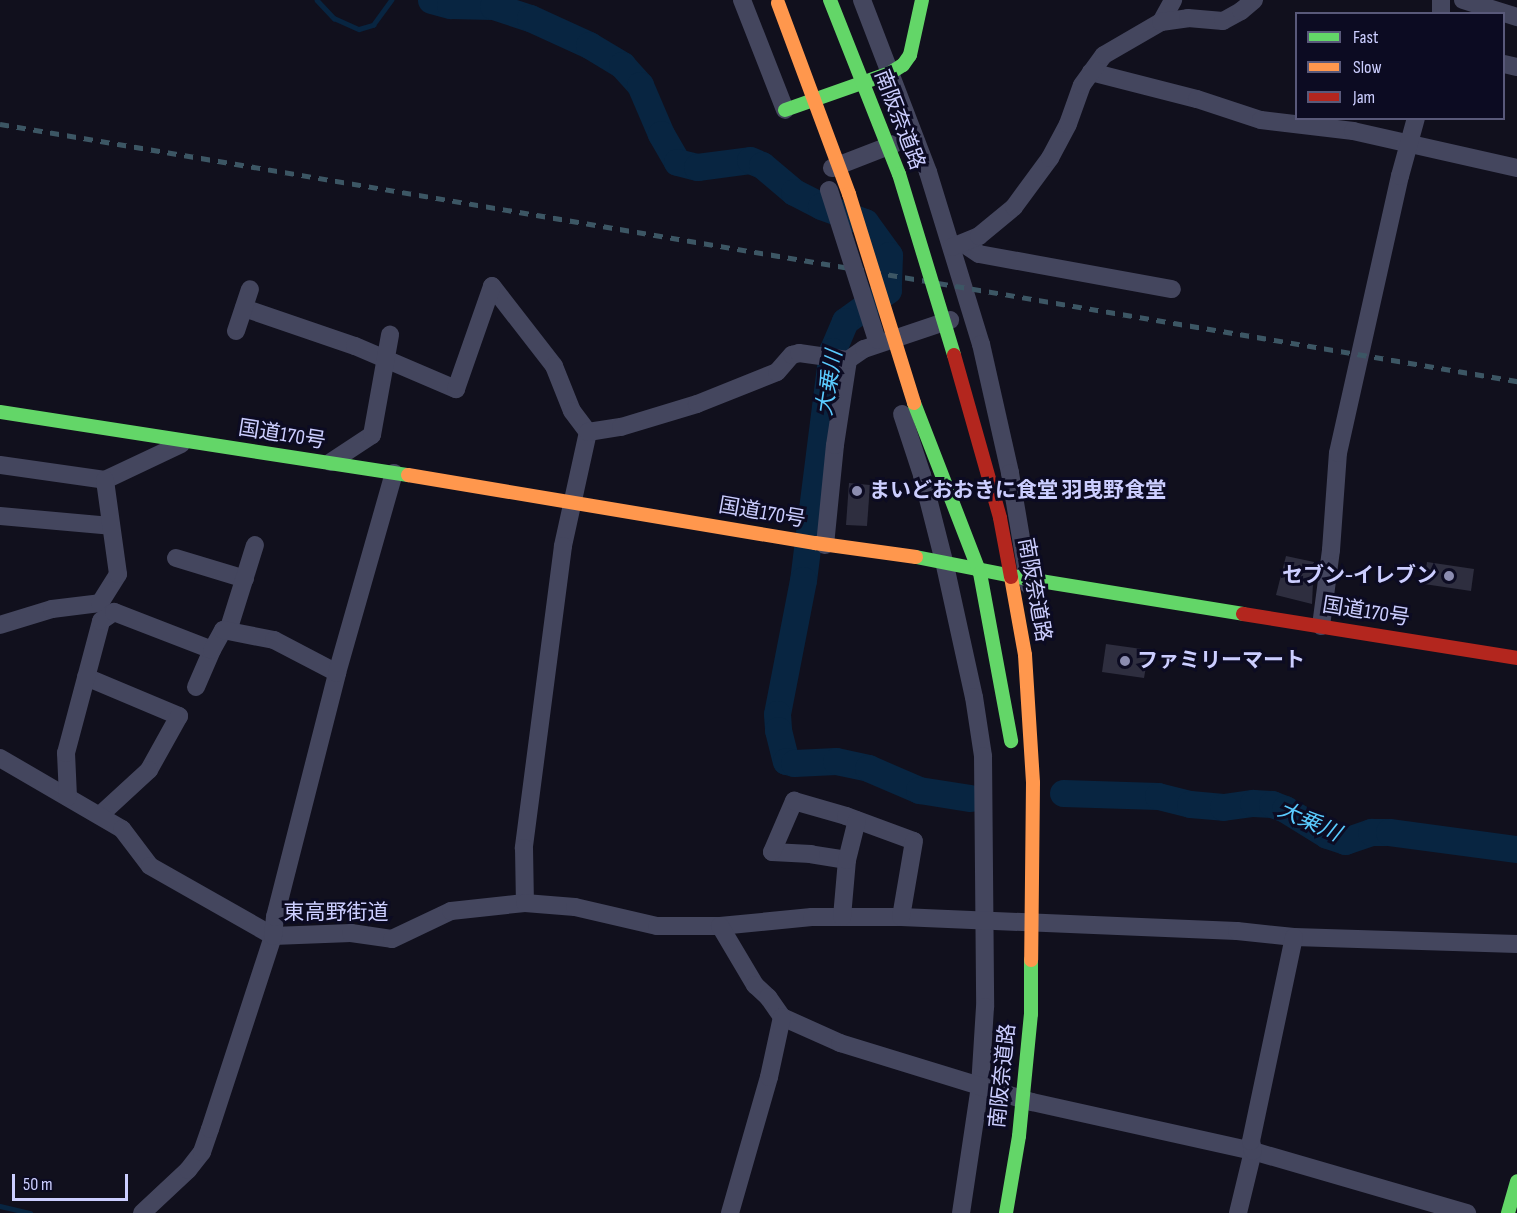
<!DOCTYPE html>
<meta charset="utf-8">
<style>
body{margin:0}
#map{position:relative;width:1517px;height:1213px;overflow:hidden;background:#11101d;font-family:"Sofia Sans Condensed","Noto Sans JP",sans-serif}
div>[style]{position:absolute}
.stream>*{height:4.5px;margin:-2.25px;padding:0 2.25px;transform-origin:2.25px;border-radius:2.25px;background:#082541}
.river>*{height:27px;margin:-13.5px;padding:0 13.5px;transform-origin:13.5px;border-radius:13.5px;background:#082541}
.building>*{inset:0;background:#2e2e3f}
.street>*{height:18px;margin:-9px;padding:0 9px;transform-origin:9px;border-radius:9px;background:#44465e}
.fast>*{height:14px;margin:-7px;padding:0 7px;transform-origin:7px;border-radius:7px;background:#63d668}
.slow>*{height:14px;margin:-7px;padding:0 7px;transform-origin:7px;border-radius:7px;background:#ff974d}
.jam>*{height:14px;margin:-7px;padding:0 7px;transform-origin:7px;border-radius:7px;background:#b3261e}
.rail>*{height:4.5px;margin-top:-2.25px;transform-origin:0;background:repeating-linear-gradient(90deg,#3c5664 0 9px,transparent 0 17px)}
.street-bridge>*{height:18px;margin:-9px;padding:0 9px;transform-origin:9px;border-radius:9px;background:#44465e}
.fast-bridge>*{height:14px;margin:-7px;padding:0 7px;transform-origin:7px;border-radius:7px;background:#63d668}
.slow-bridge>*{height:14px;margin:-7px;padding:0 7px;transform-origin:7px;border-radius:7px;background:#ff974d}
.jam-bridge>*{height:14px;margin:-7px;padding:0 7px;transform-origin:7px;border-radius:7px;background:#b3261e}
.dots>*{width:16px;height:16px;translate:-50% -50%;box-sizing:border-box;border:3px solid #0c0b22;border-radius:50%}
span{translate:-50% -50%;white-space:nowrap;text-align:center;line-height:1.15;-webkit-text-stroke:6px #0c0b22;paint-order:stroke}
.street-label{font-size:21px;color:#ccceff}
.poi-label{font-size:21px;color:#ccceff;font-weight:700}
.left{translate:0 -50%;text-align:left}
.right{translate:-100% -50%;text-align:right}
.water-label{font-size:22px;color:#5acbff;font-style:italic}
.legend{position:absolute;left:1295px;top:12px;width:210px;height:108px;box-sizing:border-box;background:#0c0b22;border:2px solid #59597a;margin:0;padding:8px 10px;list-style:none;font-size:18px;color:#ccceff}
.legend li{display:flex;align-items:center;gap:12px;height:30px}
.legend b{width:30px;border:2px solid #59597a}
.scale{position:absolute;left:12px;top:1174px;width:116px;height:27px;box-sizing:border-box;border:3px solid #ccceff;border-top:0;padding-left:8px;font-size:18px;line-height:21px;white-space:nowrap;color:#ccceff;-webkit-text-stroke:4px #0c0b22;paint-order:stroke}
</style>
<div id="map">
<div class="stream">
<div style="left:317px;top:0;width:25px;rotate:47deg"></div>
<div style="left:334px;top:18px;width:27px;rotate:24deg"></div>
<div style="left:359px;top:29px;width:15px;rotate:-16deg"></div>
<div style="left:373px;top:25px;width:31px;rotate:-54deg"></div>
<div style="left:0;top:1206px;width:31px;rotate:13deg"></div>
</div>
<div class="river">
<div style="left:431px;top:0;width:20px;rotate:15deg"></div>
<div style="left:450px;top:5px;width:43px;rotate:1.3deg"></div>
<div style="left:493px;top:6px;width:39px;rotate:18deg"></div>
<div style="left:530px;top:18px;width:65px;rotate:24.6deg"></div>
<div style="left:589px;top:45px;width:39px;rotate:31deg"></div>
<div style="left:622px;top:65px;width:27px;rotate:48deg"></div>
<div style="left:640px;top:85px;width:53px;rotate:66.8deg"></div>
<div style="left:661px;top:134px;width:32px;rotate:60deg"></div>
<div style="left:677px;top:162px;width:21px;rotate:14deg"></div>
<div style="left:697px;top:167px;width:53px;rotate:-7.5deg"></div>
<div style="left:750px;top:160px;width:13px;rotate:23deg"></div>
<div style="left:762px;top:165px;width:42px;rotate:40.2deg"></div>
<div style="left:794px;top:192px;width:30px;rotate:27deg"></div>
<div style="left:821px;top:206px;width:47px;rotate:20deg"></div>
<div style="left:865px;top:222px;width:41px;rotate:54deg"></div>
<div style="left:889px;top:255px;width:35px;rotate:92deg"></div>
<div style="left:888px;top:290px;width:53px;rotate:144.2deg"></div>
<div style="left:845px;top:321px;width:33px;rotate:113deg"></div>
<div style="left:832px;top:351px;width:231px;rotate:97.2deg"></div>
<div style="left:803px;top:580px;width:136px;rotate:101deg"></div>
<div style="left:777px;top:714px;width:16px;rotate:86deg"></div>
<div style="left:778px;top:730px;width:32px;rotate:76deg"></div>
<div style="left:786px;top:761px;width:8px;rotate:14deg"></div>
<div style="left:794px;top:763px;width:42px;rotate:-2.7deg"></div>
<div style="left:836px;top:761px;width:33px;rotate:12deg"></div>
<div style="left:868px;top:768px;width:56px;rotate:23.3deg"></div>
<div style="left:919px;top:790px;width:52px;rotate:8.9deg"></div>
<div style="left:1063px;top:793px;width:95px;rotate:1.8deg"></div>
<div style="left:1158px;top:796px;width:33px;rotate:14deg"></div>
<div style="left:1190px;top:804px;width:33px;rotate:5deg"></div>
<div style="left:1223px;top:807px;width:30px;rotate:-8deg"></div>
<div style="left:1253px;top:803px;width:19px;rotate:3deg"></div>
<div style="left:1272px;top:804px;width:14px;rotate:21deg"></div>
<div style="left:1285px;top:809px;width:49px;rotate:31.8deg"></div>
<div style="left:1327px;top:835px;width:19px;rotate:18deg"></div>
<div style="left:1345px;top:841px;width:28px;rotate:-19deg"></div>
<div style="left:1371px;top:832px;width:18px"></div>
<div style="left:1389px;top:832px;width:129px;rotate:7.6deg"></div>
</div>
<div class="building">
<div style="clip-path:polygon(849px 483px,870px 485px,867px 526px,846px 525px)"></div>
<div style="clip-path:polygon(1286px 556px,1314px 562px,1312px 604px,1276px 595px)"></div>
<div style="clip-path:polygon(1427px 562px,1474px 569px,1471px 591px,1424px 584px)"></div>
<div style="clip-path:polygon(1106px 644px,1149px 650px,1144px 678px,1102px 672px)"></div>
</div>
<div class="street">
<div style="left:742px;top:0;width:118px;rotate:68.6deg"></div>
<div style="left:862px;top:0;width:184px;rotate:69deg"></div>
<div style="left:928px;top:172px;width:180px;rotate:72.9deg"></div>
<div style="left:981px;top:344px;width:132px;rotate:77.3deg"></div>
<div style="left:1010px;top:473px;width:114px;rotate:80.4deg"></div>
<div style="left:1463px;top:0;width:57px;rotate:17.5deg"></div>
<div style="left:1441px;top:14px;width:14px;rotate:-90deg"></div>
<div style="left:1161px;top:22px;width:25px;rotate:-61deg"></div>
<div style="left:1504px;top:64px;width:13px;rotate:13deg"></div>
<div style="left:1091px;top:72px;width:109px;rotate:14.3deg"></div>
<div style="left:1197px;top:99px;width:67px;rotate:18.2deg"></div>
<div style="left:1261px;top:120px;width:93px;rotate:6.8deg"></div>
<div style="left:1353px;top:131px;width:168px;rotate:12.7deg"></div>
<div style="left:832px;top:168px;width:66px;rotate:-21.2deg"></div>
<div style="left:964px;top:244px;width:18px;rotate:34deg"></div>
<div style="left:979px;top:254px;width:196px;rotate:10.3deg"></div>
<div style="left:952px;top:247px;width:29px;rotate:-22deg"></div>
<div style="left:979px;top:236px;width:45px;rotate:-39.6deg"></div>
<div style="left:1014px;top:207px;width:61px;rotate:-53.7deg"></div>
<div style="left:1050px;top:158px;width:38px;rotate:-62deg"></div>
<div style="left:1068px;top:124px;width:41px;rotate:-70.3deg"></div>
<div style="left:1082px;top:85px;width:37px;rotate:-54deg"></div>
<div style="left:1104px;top:55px;width:66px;rotate:-30.1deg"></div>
<div style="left:1161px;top:22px;width:27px;rotate:-8deg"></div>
<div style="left:1188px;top:18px;width:35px;rotate:5deg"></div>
<div style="left:1223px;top:21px;width:21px;rotate:-29deg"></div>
<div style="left:1241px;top:11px;width:17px;rotate:-40deg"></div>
<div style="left:492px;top:286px;width:101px;rotate:52.2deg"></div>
<div style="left:554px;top:366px;width:48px;rotate:68.2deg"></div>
<div style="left:572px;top:411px;width:26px;rotate:53deg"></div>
<div style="left:588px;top:432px;width:117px;rotate:102.4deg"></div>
<div style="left:563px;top:546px;width:305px;rotate:97.4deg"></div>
<div style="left:524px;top:848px;width:55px;rotate:89deg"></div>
<div style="left:244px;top:308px;width:117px;rotate:18.9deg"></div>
<div style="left:355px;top:346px;width:110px;rotate:23.1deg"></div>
<div style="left:456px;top:389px;width:109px;rotate:-70.7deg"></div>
<div style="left:236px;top:331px;width:44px;rotate:-71.6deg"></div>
<div style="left:588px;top:432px;width:33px;rotate:-9deg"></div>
<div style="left:621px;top:427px;width:79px;rotate:-16.8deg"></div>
<div style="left:697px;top:404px;width:86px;rotate:-21.8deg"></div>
<div style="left:777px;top:372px;width:23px;rotate:-49deg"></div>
<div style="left:792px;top:355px;width:7px;rotate:-16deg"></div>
<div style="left:799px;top:353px;width:49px;rotate:8.1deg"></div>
<div style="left:331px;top:462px;width:49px;rotate:-33.4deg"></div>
<div style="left:372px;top:435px;width:102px;rotate:-79.8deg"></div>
<div style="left:0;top:465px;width:106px;rotate:8.1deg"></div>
<div style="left:105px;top:480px;width:84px;rotate:-25.3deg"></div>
<div style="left:922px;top:475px;width:89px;rotate:75.7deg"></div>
<div style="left:944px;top:561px;width:139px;rotate:77.6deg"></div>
<div style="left:974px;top:697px;width:60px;rotate:81.3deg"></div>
<div style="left:983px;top:756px;width:251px;rotate:89.5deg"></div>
<div style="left:985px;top:1007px;width:79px;rotate:93.6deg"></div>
<div style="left:980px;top:1086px;width:128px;rotate:98.5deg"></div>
<div style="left:0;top:516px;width:111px;rotate:5.1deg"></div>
<div style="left:825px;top:545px;width:100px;rotate:-84.3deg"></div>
<div style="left:835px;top:445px;width:86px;rotate:-81.3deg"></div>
<div style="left:848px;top:360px;width:19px;rotate:-35deg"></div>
<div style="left:864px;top:349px;width:91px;rotate:-18.6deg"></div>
<div style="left:176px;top:558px;width:72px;rotate:16.9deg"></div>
<div style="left:0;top:625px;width:54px;rotate:-17.1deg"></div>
<div style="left:52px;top:609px;width:48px;rotate:-7.1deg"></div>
<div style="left:100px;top:603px;width:34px;rotate:-58deg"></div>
<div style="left:118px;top:574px;width:95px;rotate:-97.9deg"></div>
<div style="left:1321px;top:626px;width:77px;rotate:-82.5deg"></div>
<div style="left:1331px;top:550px;width:97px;rotate:-85.9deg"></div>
<div style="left:1338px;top:453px;width:284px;rotate:-77.4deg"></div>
<div style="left:1400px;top:176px;width:60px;rotate:-74.6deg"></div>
<div style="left:228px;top:631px;width:90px;rotate:-72.6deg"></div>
<div style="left:86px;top:677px;width:101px;rotate:22.8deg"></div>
<div style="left:179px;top:716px;width:62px;rotate:119.1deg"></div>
<div style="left:149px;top:770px;width:67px;rotate:137.4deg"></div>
<div style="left:196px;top:687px;width:40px;rotate:-66.6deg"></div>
<div style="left:0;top:758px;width:141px;rotate:30.2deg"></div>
<div style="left:122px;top:829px;width:46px;rotate:52.9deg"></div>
<div style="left:150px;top:866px;width:142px;rotate:29.6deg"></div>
<div style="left:273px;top:936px;width:78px;rotate:-2.2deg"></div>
<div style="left:351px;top:933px;width:41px;rotate:8.3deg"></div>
<div style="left:392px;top:939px;width:65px;rotate:-25.4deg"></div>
<div style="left:451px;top:911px;width:74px;rotate:-6.2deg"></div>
<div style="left:525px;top:903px;width:50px;rotate:4.6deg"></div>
<div style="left:575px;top:907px;width:84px;rotate:13deg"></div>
<div style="left:657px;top:926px;width:63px"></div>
<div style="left:720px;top:926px;width:92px;rotate:-5.6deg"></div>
<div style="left:812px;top:917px;width:89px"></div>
<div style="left:901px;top:917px;width:336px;rotate:2.4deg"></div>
<div style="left:1237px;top:931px;width:57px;rotate:6deg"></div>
<div style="left:1294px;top:937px;width:223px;rotate:1.8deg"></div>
<div style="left:68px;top:797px;width:44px;rotate:-92.6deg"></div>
<div style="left:66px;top:753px;width:137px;rotate:-75.1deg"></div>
<div style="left:101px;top:621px;width:16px;rotate:-35deg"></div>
<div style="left:114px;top:612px;width:105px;rotate:21.2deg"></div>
<div style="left:212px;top:650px;width:23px;rotate:-61deg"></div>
<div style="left:223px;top:630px;width:52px;rotate:11.1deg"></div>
<div style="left:274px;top:640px;width:71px;rotate:27.6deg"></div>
<div style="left:847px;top:860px;width:36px;rotate:-171deg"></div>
<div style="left:811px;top:854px;width:39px;rotate:-177deg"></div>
<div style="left:772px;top:852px;width:56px;rotate:-66.7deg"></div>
<div style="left:794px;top:801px;width:54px;rotate:16.1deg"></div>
<div style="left:846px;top:816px;width:72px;rotate:20.2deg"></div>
<div style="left:914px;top:841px;width:77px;rotate:99.7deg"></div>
<div style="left:842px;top:917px;width:57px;rotate:-85deg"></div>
<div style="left:847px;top:860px;width:41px;rotate:-76deg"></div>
<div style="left:720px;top:926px;width:69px;rotate:59.3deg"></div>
<div style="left:755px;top:985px;width:18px;rotate:43deg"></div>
<div style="left:768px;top:997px;width:24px;rotate:55deg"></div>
<div style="left:782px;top:1017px;width:64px;rotate:24.1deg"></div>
<div style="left:840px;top:1043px;width:201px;rotate:17.1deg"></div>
<div style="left:1032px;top:1102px;width:226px;rotate:12.5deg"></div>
<div style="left:1253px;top:1151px;width:223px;rotate:16.2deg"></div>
<div style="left:142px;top:1213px;width:63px;rotate:-43.1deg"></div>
<div style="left:188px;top:1170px;width:23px;rotate:-52deg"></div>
<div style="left:202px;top:1152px;width:24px;rotate:-71deg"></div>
<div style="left:210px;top:1129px;width:203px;rotate:-71.9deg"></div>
<div style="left:273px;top:936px;width:19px;rotate:-84deg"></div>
<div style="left:275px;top:917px;width:252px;rotate:-75.7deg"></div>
<div style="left:337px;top:673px;width:208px;rotate:-74.1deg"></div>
<div style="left:730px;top:1213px;width:141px;rotate:-74deg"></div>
<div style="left:769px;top:1077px;width:61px;rotate:-77.8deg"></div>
<div style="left:1238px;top:1213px;width:64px;rotate:-76.4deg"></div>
<div style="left:1253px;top:1151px;width:10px;rotate:-101deg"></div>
<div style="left:1251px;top:1141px;width:208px;rotate:-78.1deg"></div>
</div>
<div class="fast">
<div style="left:785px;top:110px;width:111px;rotate:-19.4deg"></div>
<div style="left:890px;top:73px;width:15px;rotate:-32deg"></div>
<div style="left:903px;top:65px;width:12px;rotate:-55deg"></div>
<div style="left:910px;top:55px;width:56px;rotate:-77.7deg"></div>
<div style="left:0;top:412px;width:413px;rotate:8.8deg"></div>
<div style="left:916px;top:557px;width:114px;rotate:11.1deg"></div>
<div style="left:1028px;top:579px;width:218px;rotate:9.2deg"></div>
<div style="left:1508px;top:1213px;width:33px;rotate:-74deg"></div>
</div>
<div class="slow">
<div style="left:408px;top:475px;width:413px;rotate:9.5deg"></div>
<div style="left:815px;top:543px;width:102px;rotate:7.9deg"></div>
</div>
<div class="jam">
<div style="left:1243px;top:614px;width:278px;rotate:9.1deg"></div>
</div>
<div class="rail">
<div style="left:0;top:124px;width:1539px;rotate:9.62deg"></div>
</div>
<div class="street-bridge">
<div style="left:829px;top:190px;width:157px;rotate:72.3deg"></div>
<div style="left:902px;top:414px;width:64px;rotate:71.8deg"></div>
</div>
<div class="fast-bridge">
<div style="left:830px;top:0;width:187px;rotate:68.4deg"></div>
<div style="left:899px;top:174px;width:189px;rotate:73.1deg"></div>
<div style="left:914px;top:403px;width:182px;rotate:68.8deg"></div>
<div style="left:980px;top:573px;width:171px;rotate:79.5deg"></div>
<div style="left:1006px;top:1213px;width:78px;rotate:-80.4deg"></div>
<div style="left:1019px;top:1136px;width:123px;rotate:-84.4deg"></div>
<div style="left:1031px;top:1014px;width:54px;rotate:-90deg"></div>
</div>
<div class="slow-bridge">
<div style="left:778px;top:3px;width:204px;rotate:69.6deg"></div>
<div style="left:849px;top:194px;width:219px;rotate:72.7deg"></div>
<div style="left:1011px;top:577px;width:79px;rotate:79.8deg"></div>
<div style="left:1025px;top:655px;width:128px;rotate:86.4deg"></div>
<div style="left:1033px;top:783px;width:177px;rotate:90.6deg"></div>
</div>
<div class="jam-bridge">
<div style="left:954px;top:355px;width:169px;rotate:74.2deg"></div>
<div style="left:1000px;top:518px;width:60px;rotate:79.4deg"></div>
</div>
<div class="dots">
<div style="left:857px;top:491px;background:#8b8cb0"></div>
<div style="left:1449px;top:576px;background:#8b8cb0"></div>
<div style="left:1125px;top:661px;background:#8b8cb0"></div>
</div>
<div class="street-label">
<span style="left:899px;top:120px;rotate:69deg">南阪奈道路</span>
<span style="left:282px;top:435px;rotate:9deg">国道170号</span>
<span style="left:762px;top:513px;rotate:10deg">国道170号</span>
<span style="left:1034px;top:590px;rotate:80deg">南阪奈道路</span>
<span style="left:1366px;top:612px;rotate:9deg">国道170号</span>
<span style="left:336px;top:913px">東高野街道</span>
<span style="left:1003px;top:1076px;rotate:-84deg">南阪奈道路</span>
</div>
<div class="poi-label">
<span class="left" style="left:869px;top:491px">まいどおおきに食堂 羽曳野食堂</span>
<span class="right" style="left:1437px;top:576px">セブン-イレブン</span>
<span class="left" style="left:1137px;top:661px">ファミリーマート</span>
</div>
<div class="water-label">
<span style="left:830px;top:383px;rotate:-81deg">大乗川</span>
<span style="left:1309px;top:822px;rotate:24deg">大乗川</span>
</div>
<ul class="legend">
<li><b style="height:8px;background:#63d668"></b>Fast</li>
<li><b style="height:8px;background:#ff974d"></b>Slow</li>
<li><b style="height:8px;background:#b3261e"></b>Jam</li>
</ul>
<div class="scale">50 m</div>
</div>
